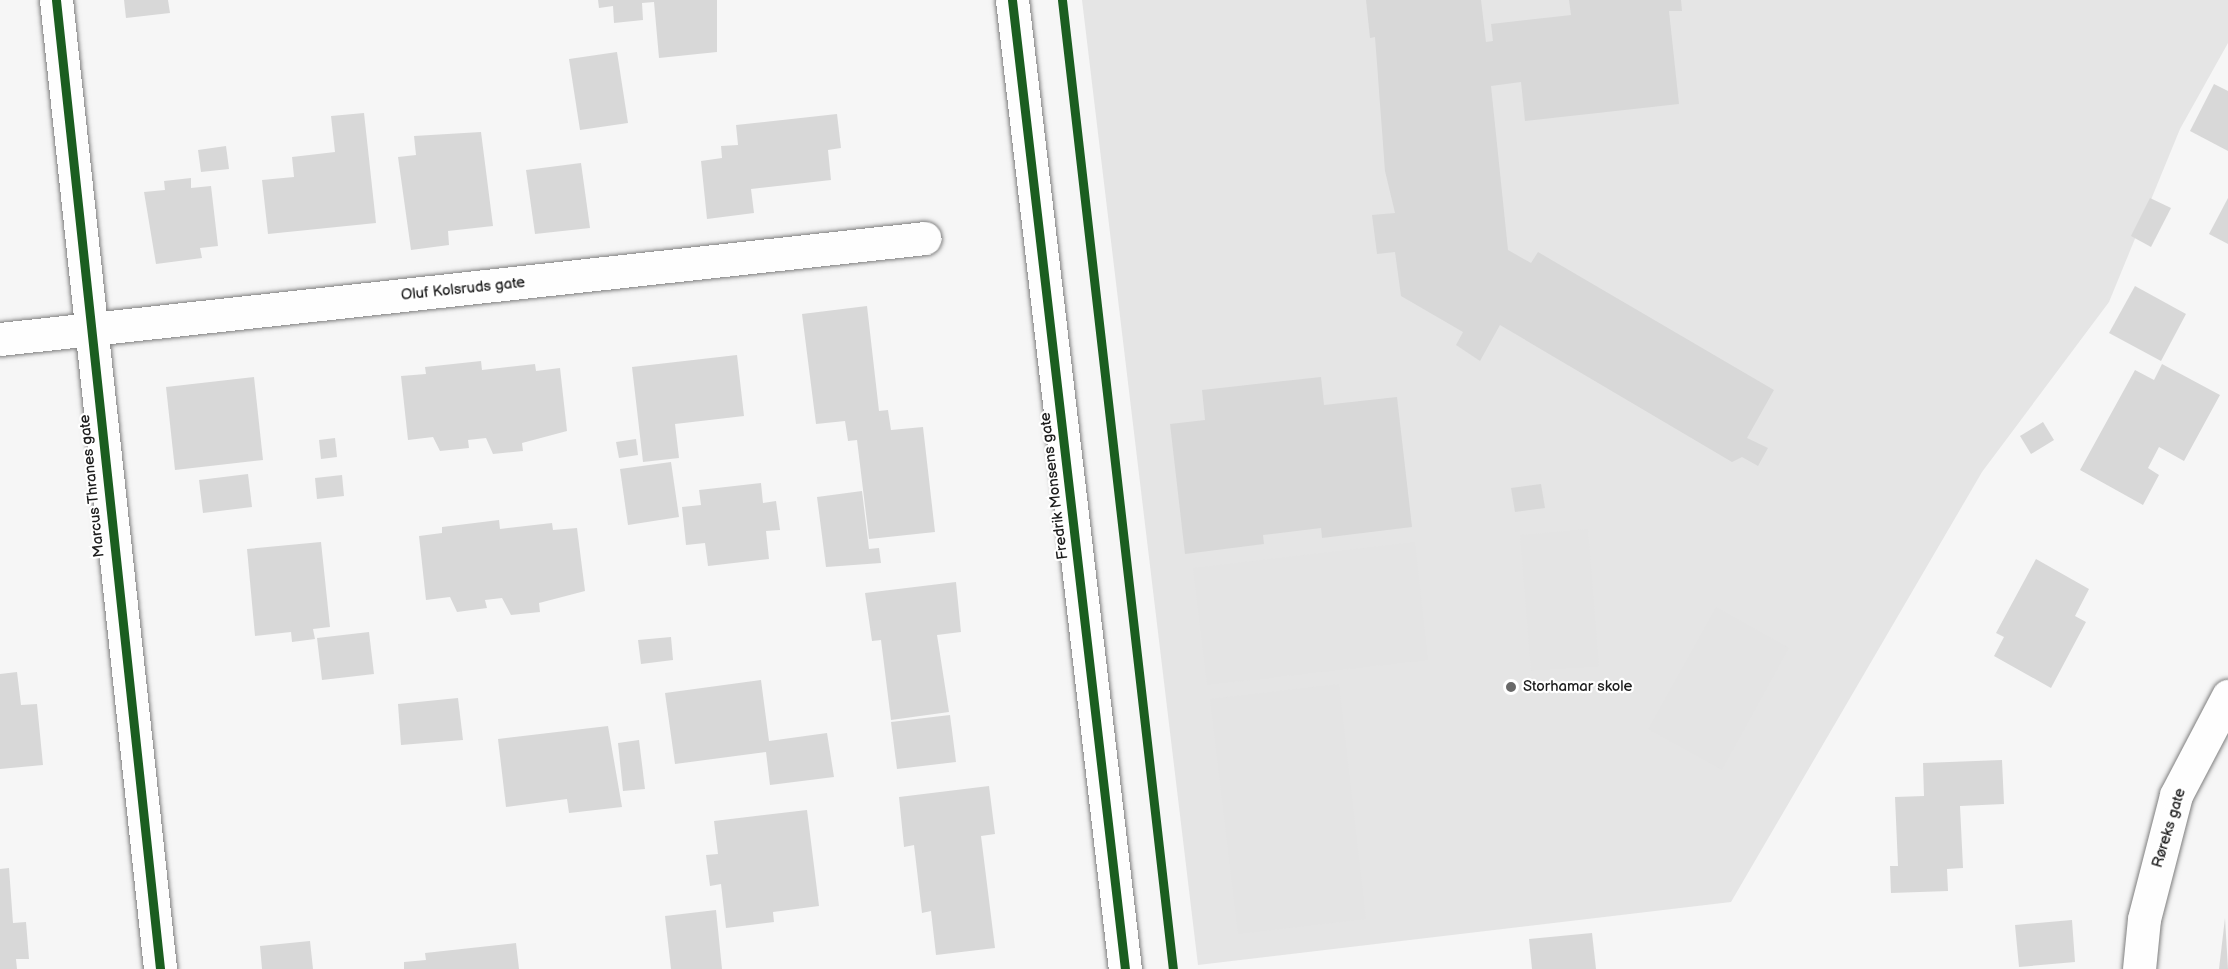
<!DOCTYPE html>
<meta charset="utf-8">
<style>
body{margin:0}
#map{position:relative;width:2228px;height:969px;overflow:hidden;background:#f6f6f6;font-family:"Balsamiq Sans",sans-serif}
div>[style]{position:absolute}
.built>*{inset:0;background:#e5e5e5}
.green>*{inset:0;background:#e4e4e4}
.building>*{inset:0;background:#d8d8d8}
.roads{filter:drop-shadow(0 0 2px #7e7e7e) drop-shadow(0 0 2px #7e7e7e)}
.street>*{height:33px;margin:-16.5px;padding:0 16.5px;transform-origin:16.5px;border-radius:16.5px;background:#fefefe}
.cycleway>*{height:9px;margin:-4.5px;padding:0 4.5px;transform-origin:4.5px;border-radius:4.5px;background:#1b5e20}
.dots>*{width:16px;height:16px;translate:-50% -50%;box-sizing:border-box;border:3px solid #fff;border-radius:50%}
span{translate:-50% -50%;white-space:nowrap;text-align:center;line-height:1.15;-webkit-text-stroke:4.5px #fff;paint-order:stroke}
.street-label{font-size:15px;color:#1c1c1c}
.poi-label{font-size:15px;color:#1c1c1c}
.left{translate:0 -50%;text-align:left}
</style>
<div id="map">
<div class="built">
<i style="clip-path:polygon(1082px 0,2228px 0,2228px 43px,2180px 129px,2109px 302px,1982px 472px,1731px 902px,1198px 965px)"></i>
</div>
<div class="green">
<i style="clip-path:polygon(1588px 529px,1599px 666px,1531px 671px,1520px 535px)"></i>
<i style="clip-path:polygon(1415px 542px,1428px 660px,1207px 685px,1193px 568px)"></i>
<i style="clip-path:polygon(1716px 607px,1789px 648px,1722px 770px,1648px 729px)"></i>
<i style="clip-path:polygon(1339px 684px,1366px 919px,1238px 934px,1210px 699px)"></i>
</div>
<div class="building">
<i style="clip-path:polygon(124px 0,168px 0,170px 13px,126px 18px)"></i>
<i style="clip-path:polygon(598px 0,717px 0,717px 52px,659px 58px,654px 2px,642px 3px,643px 20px,614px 23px,613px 6px,599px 8px)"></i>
<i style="clip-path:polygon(1366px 0,1481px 0,1486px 42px,1493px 41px,1491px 24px,1571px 15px,1569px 0,1681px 0,1682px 11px,1669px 11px,1679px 104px,1525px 121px,1521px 82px,1491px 86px,1508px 250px,1531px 263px,1538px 252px,1774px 390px,1747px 438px,1768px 448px,1758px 466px,1742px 457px,1732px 462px,1500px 325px,1480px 361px,1456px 345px,1463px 332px,1401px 296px,1395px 252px,1377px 254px,1372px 215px,1395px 213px,1385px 171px,1375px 37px,1370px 38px)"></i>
<i style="clip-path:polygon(617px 52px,628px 123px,580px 130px,569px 59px)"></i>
<i style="clip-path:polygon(2214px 84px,2228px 91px,2228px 151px,2190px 131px)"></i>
<i style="clip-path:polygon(364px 113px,376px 223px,268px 234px,262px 180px,294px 177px,292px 157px,335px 152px,331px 116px)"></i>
<i style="clip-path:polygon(837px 114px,841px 148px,828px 150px,831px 180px,751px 189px,754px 213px,707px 219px,701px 161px,722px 158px,721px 146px,738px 145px,736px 125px)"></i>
<i style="clip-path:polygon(481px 132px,493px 226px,448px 231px,449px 245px,411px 250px,398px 157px,416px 155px,414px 136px)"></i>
<i style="clip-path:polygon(226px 146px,229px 169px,201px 172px,198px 150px)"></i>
<i style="clip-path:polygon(581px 163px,590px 228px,535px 234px,526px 170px)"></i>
<i style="clip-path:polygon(191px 178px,191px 188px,211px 186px,218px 246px,200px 248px,202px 258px,156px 264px,144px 192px,165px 190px,164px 181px)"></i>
<i style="clip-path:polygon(2150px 198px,2171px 208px,2151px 247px,2131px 236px)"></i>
<i style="clip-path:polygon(2228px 198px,2228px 244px,2209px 234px)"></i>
<i style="clip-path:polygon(2135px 286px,2186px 314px,2161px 361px,2109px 333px)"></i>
<i style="clip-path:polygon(867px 306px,879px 411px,888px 410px,891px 430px,923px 427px,935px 532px,869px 539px,857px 440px,848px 441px,845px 421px,816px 424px,802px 314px)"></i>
<i style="clip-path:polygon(737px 355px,744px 416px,675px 424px,679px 458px,643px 462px,632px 367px)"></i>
<i style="clip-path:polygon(481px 361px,482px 370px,535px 364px,536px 371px,560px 368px,567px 431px,522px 443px,523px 451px,493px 454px,486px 438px,468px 440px,469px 448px,440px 451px,433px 437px,408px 440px,401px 376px,426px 374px,425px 367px)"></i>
<i style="clip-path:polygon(2162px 364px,2220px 395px,2184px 461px,2159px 447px,2148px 468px,2159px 475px,2143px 505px,2080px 470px,2135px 370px,2154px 380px)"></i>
<i style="clip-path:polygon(254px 377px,263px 460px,175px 470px,166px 387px)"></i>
<i style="clip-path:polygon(1321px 377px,1324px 405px,1397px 397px,1412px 527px,1322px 538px,1321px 528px,1263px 535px,1264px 544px,1185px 554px,1170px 424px,1205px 420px,1202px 390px)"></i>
<i style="clip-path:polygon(2043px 422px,2054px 440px,2031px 454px,2020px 436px)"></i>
<i style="clip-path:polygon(335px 438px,337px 457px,321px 459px,319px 440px)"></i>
<i style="clip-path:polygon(636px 439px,638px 455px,619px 458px,616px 442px)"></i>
<i style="clip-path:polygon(671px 462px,679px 517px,628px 525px,620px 469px)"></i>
<i style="clip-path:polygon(248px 474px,252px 507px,203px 513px,199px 480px)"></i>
<i style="clip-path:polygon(342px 475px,344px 496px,317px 499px,315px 478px)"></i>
<i style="clip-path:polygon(761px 483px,763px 503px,776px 501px,780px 530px,766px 531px,769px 559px,708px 566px,705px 543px,686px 545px,682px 507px,701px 505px,699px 490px)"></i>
<i style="clip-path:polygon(1541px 484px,1545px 508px,1515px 512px,1511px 488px)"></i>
<i style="clip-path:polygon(862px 491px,869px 549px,879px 548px,881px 563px,826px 567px,817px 497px)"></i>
<i style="clip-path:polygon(499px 520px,500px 529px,552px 523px,553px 530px,577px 528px,585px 591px,539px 603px,540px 612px,511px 615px,502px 598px,485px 600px,487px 608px,457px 612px,450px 597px,426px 600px,419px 536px,442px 533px,442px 527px)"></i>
<i style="clip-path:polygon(321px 542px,330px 627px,313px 629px,315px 639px,292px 642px,291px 632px,255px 636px,247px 549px)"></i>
<i style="clip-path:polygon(2036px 559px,2089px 589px,2075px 616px,2086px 622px,2051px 688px,1994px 656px,2004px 637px,1996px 633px)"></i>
<i style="clip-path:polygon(956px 582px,961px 632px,937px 635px,949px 712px,891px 720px,881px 640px,872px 641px,865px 593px)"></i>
<i style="clip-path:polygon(369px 632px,374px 674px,322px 680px,317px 638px)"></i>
<i style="clip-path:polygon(671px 637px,673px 660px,641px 664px,638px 640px)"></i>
<i style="clip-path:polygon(17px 672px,21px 705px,37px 704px,43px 765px,0 769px,0 674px)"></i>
<i style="clip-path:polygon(761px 680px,769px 741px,827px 733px,834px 777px,770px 785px,766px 752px,675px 764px,665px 693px)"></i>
<i style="clip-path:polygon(458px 698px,463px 740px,401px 745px,398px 704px)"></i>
<i style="clip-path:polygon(950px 715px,956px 762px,897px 769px,891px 722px)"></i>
<i style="clip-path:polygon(608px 726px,622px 807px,569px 813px,567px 799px,506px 807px,498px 739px)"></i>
<i style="clip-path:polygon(639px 740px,645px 789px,623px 791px,618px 743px)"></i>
<i style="clip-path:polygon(2002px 760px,2004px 804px,1960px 806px,1963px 868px,1947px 869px,1948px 891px,1891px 893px,1890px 866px,1898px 866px,1895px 797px,1924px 796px,1923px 763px)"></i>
<i style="clip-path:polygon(989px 786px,995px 834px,981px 836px,995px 948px,936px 955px,931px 911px,922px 913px,914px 845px,904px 847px,899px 797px)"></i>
<i style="clip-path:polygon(807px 810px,819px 906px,773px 912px,774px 922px,726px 928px,721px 884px,710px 886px,706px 855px,718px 854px,714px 821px)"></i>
<i style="clip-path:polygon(9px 868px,13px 923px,26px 922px,29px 959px,16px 959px,17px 969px,0 969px,0 869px)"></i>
<i style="clip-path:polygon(716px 910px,722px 969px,671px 969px,665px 916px)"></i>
<i style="clip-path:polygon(2225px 918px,2228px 969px,2219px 969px)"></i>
<i style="clip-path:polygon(2072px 920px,2075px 962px,2019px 967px,2015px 925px)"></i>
<i style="clip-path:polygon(1592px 933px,1596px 969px,1532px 969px,1529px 939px)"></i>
<i style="clip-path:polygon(310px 941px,313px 969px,262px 969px,260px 946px)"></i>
<i style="clip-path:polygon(516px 943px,519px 969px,404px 969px,404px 962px,426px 960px,425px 953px)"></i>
</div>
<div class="roads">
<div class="street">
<i style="left:56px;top:0;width:975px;rotate:83.87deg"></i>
<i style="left:1012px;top:0;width:976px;rotate:83.35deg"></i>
<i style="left:0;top:339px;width:930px;rotate:-6.23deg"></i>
<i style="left:2139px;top:969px;width:50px;rotate:-84.3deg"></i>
<i style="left:2144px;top:919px;width:128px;rotate:-75.5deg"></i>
<i style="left:2176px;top:795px;width:112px;rotate:-62.3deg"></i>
</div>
</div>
<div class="cycleway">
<i style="left:56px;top:0;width:975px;rotate:83.87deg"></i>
<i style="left:1012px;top:0;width:976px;rotate:83.35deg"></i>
<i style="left:1062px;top:0;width:975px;rotate:83.47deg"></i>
</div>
<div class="dots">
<i style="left:1511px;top:687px;background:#686868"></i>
</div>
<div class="street-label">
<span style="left:463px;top:289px;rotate:-6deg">Oluf Kolsruds gate</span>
<span style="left:92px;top:486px;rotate:-96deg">Marcus Thranes gate</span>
<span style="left:1054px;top:486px;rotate:-97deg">Fredrik Monsens gate</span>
<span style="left:2169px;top:828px;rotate:-73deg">Røreks gate</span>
</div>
<div class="poi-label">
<span class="left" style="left:1523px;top:687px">Storhamar skole</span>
</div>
</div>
